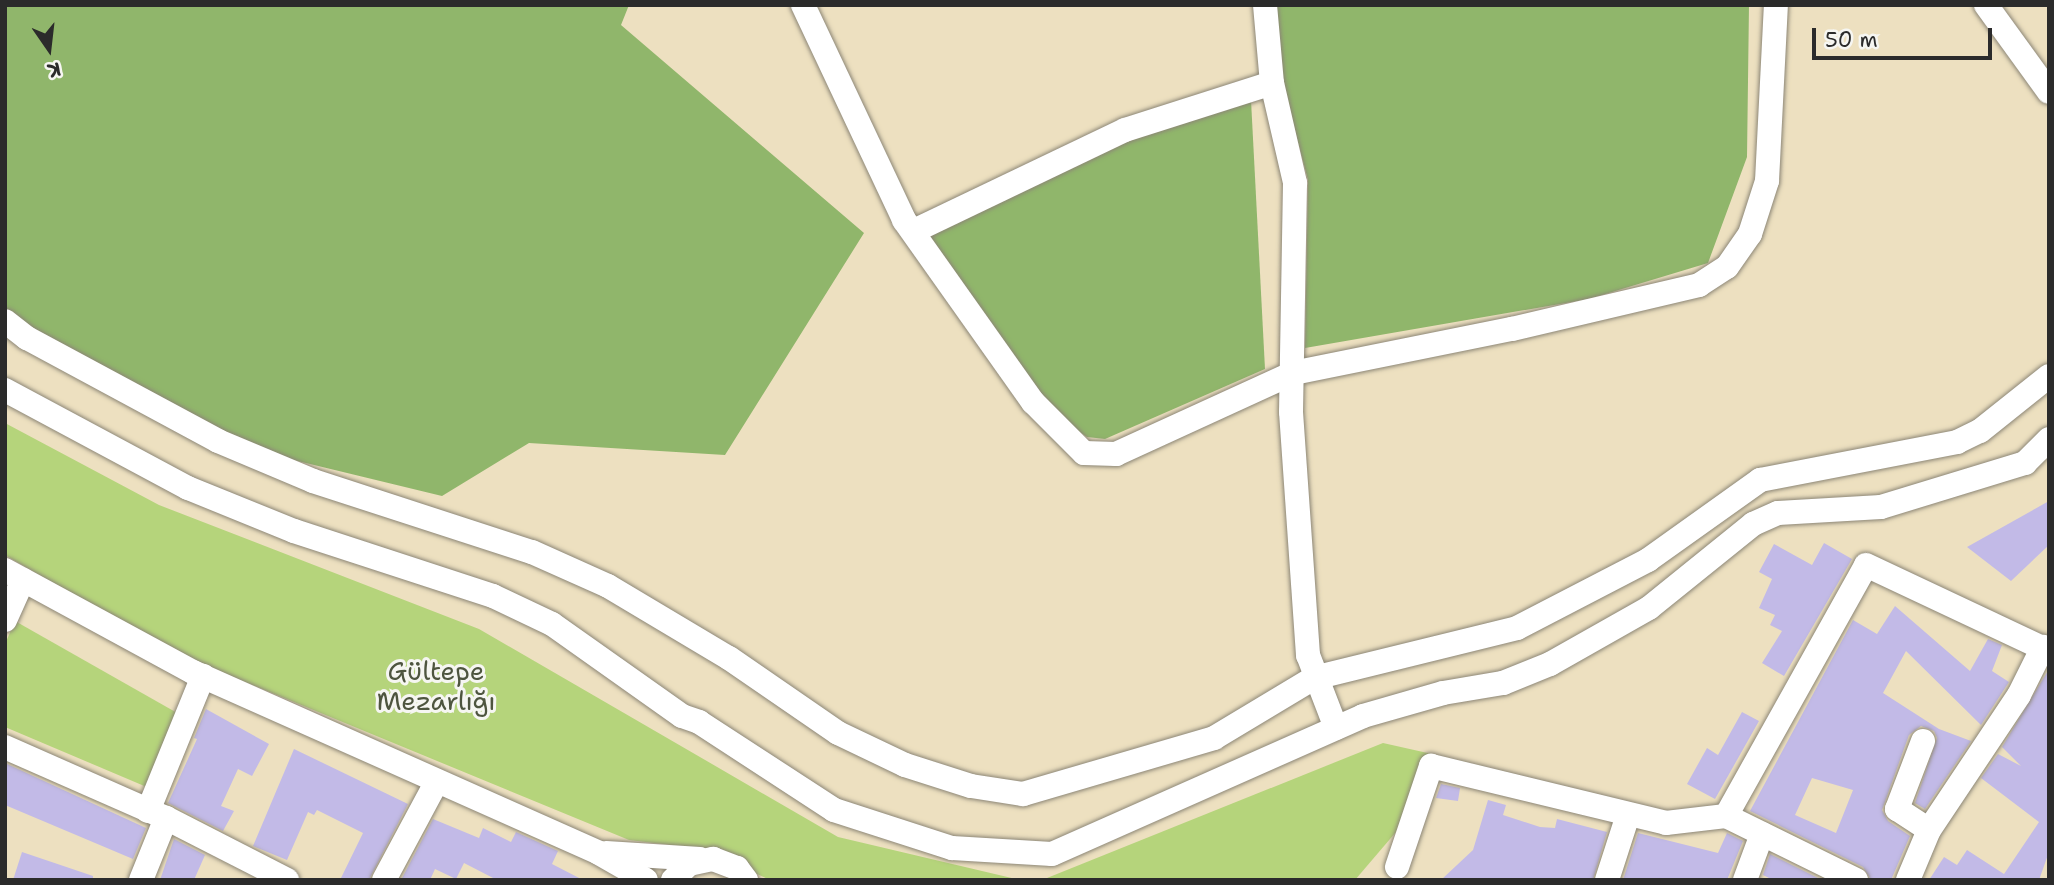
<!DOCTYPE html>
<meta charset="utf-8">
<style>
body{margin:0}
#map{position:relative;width:2054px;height:885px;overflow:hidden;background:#ede0c0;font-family:"Shantell Sans",sans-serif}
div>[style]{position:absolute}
.green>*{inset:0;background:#b5d47b}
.forest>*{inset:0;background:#90b66b}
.building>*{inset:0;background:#c2bae7}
.roads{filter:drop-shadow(0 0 2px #8c8676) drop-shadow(0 0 2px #8c8676)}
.minor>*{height:24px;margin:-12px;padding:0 12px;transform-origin:12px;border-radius:12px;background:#fff}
span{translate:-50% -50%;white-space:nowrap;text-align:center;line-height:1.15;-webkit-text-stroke:6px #f6f6f2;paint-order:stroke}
.park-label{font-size:26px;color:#4e553f}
.frame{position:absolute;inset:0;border:7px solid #2b2b2b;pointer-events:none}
.north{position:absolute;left:14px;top:14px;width:70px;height:70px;-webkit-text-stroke:5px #f6f6f2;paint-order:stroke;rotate:166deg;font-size:19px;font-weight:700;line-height:28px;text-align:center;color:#2b2b2b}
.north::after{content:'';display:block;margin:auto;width:24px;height:32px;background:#2b2b2b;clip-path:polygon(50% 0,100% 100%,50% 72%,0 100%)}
.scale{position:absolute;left:1812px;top:28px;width:180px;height:32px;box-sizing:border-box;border:4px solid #2b2b2b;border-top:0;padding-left:9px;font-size:21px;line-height:24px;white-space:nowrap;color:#2b2b2b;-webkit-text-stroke:5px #f6f6f2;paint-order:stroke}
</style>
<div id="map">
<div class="green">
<i style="clip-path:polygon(5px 423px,159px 505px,479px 629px,838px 837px,1020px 880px,770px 880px,705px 849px,629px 840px,170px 651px,5px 555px)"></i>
<i style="clip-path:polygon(15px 621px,179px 714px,149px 788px,5px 727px,5px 644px)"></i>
<i style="clip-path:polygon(1383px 743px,1432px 754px,1396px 832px,1355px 880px,1042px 880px)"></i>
</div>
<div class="forest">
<i style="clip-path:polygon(5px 5px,629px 5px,621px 25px,864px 233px,725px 455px,529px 443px,442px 496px,277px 456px,5px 337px)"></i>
<i style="clip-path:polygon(1276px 5px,1749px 5px,1747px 157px,1708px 263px,1589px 299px,1305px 348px,1308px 180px,1280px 74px)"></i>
<i style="clip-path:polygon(1251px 100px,1265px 369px,1105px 439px,1087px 437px,1060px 418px,922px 235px,1134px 132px)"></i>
</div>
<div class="building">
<i style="clip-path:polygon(2049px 501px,2049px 545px,2011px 581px,1967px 547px)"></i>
<i style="clip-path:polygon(1824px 543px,1852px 559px,1784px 676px,1762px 663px,1782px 631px,1770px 625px,1775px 615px,1759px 608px,1772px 579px,1759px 572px,1774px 544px,1812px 565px)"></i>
<i style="clip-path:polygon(evenodd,1895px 606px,1970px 671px,1988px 639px,2002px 645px,1992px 671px,2009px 682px,1981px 725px,1906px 651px,1883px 693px,1939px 729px,1971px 741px,1925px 809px,1915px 803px,1937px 738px,1934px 731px,1921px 726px,1909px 735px,1882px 810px,1888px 821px,1910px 836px,1891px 880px,1871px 880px,1863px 867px,1750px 811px,1853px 620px,1877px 634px,1895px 606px,1812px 778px,1853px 790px,1836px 833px,1795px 815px,1812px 778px)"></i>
<i style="clip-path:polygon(2049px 669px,2049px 852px,2039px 880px,1929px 880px,1944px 857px,1957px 865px,1967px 850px,2004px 874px,2039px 822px,1981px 778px,1998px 754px,2021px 766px,2002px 747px)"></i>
<i style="clip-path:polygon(206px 709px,269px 744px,252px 776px,238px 769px,221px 806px,234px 811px,223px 831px,168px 803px,197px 739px,194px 738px)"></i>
<i style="clip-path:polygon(1742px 712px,1759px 721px,1715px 799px,1687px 784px,1707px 748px,1718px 755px)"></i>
<i style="clip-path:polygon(294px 749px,408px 804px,369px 880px,340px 880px,363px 833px,317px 810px,314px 815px,308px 812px,287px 860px,253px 846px)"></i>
<i style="clip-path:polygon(5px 763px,146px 828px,133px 859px,5px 805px)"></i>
<i style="clip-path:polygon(1441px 784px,1460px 788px,1458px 801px,1436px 798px)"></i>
<i style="clip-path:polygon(1488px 800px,1506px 805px,1503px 815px,1540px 827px,1555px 828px,1557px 819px,1607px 832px,1593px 880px,1441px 880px,1473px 850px)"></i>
<i style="clip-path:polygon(433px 819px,479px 838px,483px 828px,511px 842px,516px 832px,558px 851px,552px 864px,583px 880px,497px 880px,464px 863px,456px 879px,435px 869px,430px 880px,401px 880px)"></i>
<i style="clip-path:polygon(1638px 833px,1718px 853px,1727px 833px,1743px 841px,1727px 880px,1623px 880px)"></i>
<i style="clip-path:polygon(174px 839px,205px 855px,194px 880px,160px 880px)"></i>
<i style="clip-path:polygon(22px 852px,93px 876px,93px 880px,13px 880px)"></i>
<i style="clip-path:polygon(1770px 854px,1822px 880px,1773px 880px,1763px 875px)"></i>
</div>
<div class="roads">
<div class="minor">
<i style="left:803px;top:5px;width:238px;rotate:64.8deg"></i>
<i style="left:904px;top:220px;width:223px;rotate:54.7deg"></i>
<i style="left:1033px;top:402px;width:72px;rotate:45deg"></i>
<i style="left:1084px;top:453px;width:32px;rotate:2deg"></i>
<i style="left:1116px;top:454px;width:195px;rotate:-24.6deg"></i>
<i style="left:1293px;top:373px;width:223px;rotate:-11.4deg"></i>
<i style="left:1512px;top:329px;width:192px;rotate:-13.2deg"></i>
<i style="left:1699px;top:285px;width:33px;rotate:-33deg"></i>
<i style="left:1727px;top:267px;width:40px;rotate:-55.1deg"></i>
<i style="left:1750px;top:234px;width:56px;rotate:-72.2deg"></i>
<i style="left:1767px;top:181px;width:176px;rotate:-87.1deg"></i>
<i style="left:1265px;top:5px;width:78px;rotate:84.9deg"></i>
<i style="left:1272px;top:83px;width:103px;rotate:77deg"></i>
<i style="left:1295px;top:183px;width:229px;rotate:91deg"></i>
<i style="left:1291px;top:412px;width:244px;rotate:86deg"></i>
<i style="left:1308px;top:655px;width:78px;rotate:69deg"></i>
<i style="left:1986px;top:5px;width:107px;rotate:54.1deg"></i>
<i style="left:914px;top:231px;width:234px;rotate:-25.6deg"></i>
<i style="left:1125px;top:130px;width:154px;rotate:-17.7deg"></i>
<i style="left:5px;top:321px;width:28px;rotate:38deg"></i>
<i style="left:27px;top:338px;width:217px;rotate:28.3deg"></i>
<i style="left:218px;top:441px;width:103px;rotate:22.8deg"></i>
<i style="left:313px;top:481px;width:230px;rotate:18deg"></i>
<i style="left:532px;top:552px;width:83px;rotate:24.1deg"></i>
<i style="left:608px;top:586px;width:141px;rotate:30.8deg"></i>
<i style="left:729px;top:658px;width:132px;rotate:34.5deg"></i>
<i style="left:838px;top:733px;width:74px;rotate:25.5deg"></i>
<i style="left:905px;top:765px;width:69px;rotate:17.7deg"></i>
<i style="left:971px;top:786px;width:53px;rotate:8.7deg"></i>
<i style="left:1023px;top:794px;width:199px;rotate:-16.3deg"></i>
<i style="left:1214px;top:738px;width:117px;rotate:-31deg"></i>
<i style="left:1314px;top:678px;width:209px;rotate:-13.8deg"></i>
<i style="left:1517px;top:628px;width:148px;rotate:-27.4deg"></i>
<i style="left:1648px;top:560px;width:138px;rotate:-35.5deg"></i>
<i style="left:1760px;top:480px;width:201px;rotate:-10.9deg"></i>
<i style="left:1957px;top:442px;width:25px;rotate:-26deg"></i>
<i style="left:1980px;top:431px;width:88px;rotate:-38.6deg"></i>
<i style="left:5px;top:390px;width:208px;rotate:28.2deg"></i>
<i style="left:188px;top:488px;width:114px;rotate:22.1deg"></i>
<i style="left:294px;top:531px;width:209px;rotate:18.1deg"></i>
<i style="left:493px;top:596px;width:65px;rotate:25.4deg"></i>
<i style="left:552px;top:624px;width:159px;rotate:35.3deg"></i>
<i style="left:682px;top:716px;width:18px;rotate:19deg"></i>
<i style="left:699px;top:722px;width:161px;rotate:33.1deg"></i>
<i style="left:834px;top:810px;width:124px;rotate:17.9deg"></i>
<i style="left:952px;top:848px;width:100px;rotate:3.4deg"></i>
<i style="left:1052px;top:854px;width:340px;rotate:-23.9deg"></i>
<i style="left:1363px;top:716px;width:83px;rotate:-16deg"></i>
<i style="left:1443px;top:693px;width:61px;rotate:-9.5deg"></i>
<i style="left:1503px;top:683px;width:51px;rotate:-22deg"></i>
<i style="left:1550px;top:664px;width:114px;rotate:-29.5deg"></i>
<i style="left:1649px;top:608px;width:134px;rotate:-38.9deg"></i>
<i style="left:1753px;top:524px;width:27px;rotate:-24deg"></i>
<i style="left:1778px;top:513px;width:103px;rotate:-3.3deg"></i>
<i style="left:1881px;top:507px;width:151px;rotate:-17deg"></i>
<i style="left:2025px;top:463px;width:34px;rotate:-45deg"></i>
<i style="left:5px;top:570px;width:214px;rotate:28.5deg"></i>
<i style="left:193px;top:672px;width:445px;rotate:24deg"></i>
<i style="left:599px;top:853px;width:54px;rotate:29.9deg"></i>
<i style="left:5px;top:620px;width:44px;rotate:-65.8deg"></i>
<i style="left:1923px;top:741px;width:73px;rotate:110.9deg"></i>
<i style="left:1897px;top:809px;width:38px;rotate:33deg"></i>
<i style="left:5px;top:747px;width:176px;rotate:23.8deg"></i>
<i style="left:166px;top:818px;width:136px;rotate:27.1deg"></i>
<i style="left:148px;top:811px;width:146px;rotate:-67.8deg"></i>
<i style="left:1726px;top:816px;width:145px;rotate:26.2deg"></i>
<i style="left:606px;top:853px;width:94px;rotate:3.7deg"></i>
<i style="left:1397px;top:867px;width:107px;rotate:-71.4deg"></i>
<i style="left:1431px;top:766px;width:242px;rotate:13.6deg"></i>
<i style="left:1666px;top:823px;width:60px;rotate:-6.7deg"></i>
<i style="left:1726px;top:816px;width:287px;rotate:-60.8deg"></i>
<i style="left:1866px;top:565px;width:202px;rotate:25.2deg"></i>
<i style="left:141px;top:880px;width:67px;rotate:-68deg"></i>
<i style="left:384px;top:880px;width:112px;rotate:-61.8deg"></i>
<i style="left:673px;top:880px;width:23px;rotate:-45deg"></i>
<i style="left:689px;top:864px;width:25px;rotate:-12deg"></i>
<i style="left:713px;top:859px;width:26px;rotate:21deg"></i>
<i style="left:737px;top:868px;width:15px;rotate:53deg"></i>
<i style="left:1607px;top:880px;width:68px;rotate:-72.1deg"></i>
<i style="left:1745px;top:880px;width:49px;rotate:-69.7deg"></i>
<i style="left:1908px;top:880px;width:54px;rotate:-67.2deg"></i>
<i style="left:1929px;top:830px;width:162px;rotate:-56.3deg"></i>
<i style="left:2019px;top:695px;width:54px;rotate:-63.4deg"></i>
</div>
</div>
<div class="park-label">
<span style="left:436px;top:686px">Gültepe<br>Mezarlığı</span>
</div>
<div class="frame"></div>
<div class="north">K</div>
<div class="scale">50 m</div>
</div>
